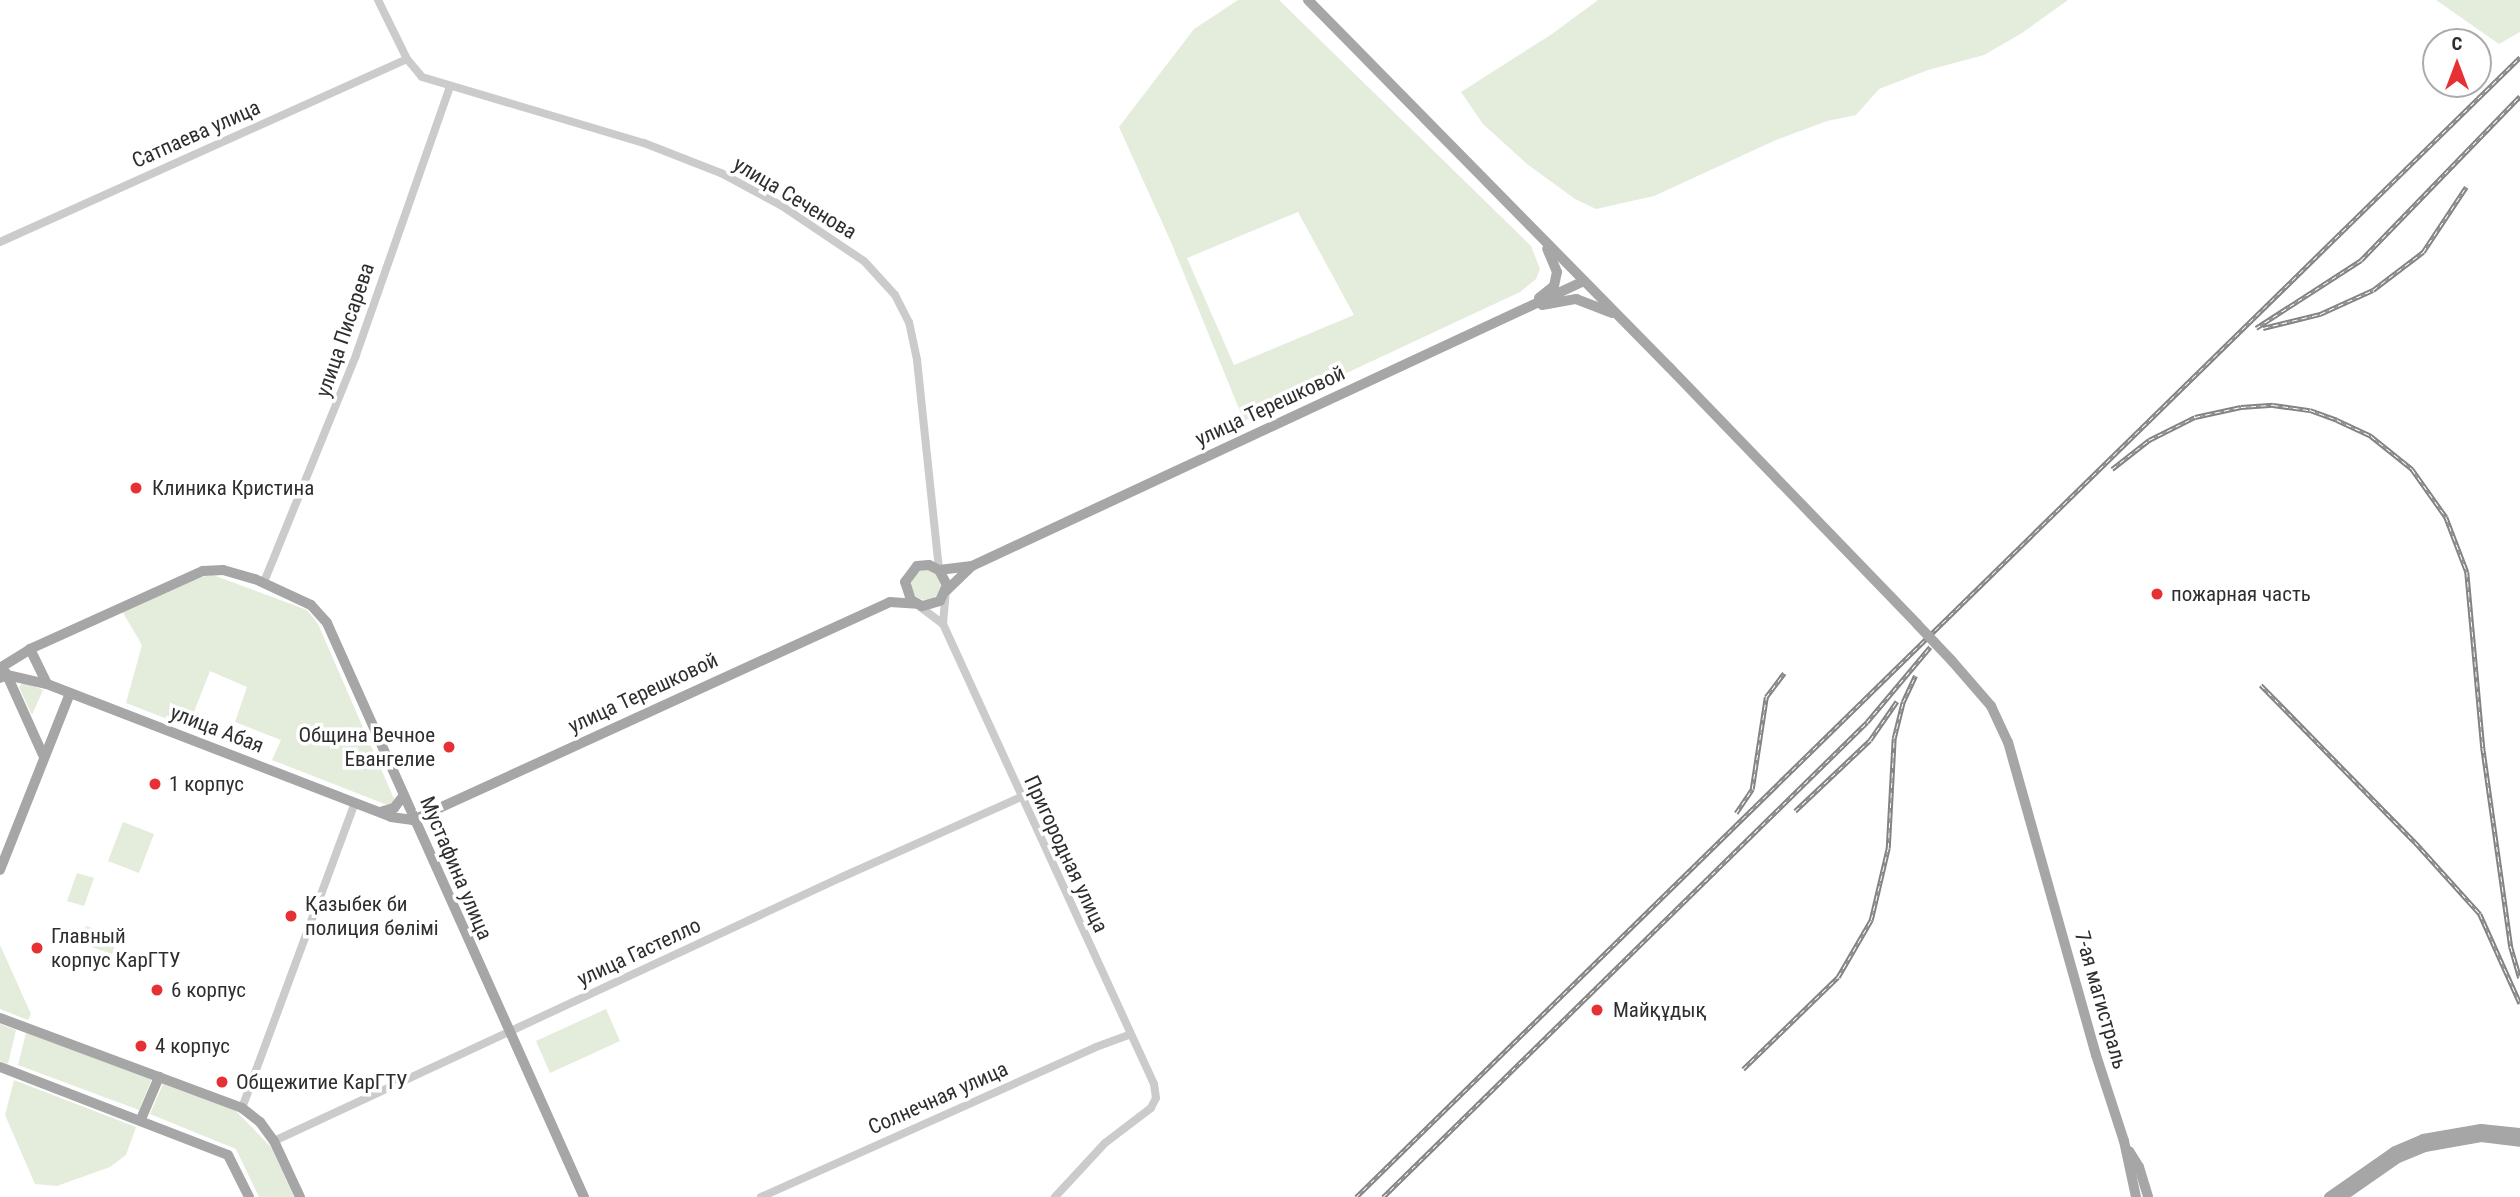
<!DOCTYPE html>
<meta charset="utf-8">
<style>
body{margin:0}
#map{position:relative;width:2520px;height:1197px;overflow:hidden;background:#fff;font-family:"Roboto Condensed",sans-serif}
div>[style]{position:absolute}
.green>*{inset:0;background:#e4ecdc}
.round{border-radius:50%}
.minor>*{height:8px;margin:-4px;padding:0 4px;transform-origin:4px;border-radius:4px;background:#cbcbcb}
.major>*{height:10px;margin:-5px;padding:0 5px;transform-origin:5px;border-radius:5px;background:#a6a6a6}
.rail>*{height:4.5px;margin-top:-2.25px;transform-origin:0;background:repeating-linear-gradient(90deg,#fff 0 5px,#838383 0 10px);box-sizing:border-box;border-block:2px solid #838383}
.major-bridge>*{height:10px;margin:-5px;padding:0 5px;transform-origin:5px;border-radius:5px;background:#a6a6a6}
.dots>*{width:19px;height:19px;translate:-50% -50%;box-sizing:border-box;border:4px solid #fff;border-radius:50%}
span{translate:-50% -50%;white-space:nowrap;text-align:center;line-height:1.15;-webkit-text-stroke:7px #fff;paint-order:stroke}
.street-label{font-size:21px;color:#2e2e2e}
.poi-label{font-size:21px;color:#2e2e2e}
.left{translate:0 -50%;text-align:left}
.right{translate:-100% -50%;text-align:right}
.north{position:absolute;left:2422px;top:28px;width:70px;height:70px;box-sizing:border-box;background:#fff;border:2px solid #ababab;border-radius:50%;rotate:0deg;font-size:19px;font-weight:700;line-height:28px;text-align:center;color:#2e2e2e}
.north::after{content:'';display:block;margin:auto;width:24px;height:32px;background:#e63033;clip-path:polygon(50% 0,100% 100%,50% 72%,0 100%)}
</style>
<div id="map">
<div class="green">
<i style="clip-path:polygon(evenodd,1238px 0,1279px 0,1531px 246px,1540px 269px,1536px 279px,1520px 292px,1244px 421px,1171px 242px,1119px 127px,1194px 29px,1238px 0,1298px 212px,1354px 315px,1234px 365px,1187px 258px,1298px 212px)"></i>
<i style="clip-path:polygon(1598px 0,2068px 0,2022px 33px,1984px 55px,1928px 70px,1879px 89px,1856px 115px,1827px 121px,1776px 140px,1654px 196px,1596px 209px,1575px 199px,1527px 164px,1483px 124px,1461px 92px,1552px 34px)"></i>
<i style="clip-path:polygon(2436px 0,2520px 0,2520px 32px,2499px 44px)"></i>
<i class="round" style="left:911px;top:570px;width:30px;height:30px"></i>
<i style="clip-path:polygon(213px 575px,307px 610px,318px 624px,395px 801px,390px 806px,272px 760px,281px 740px,235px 722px,247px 687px,210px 671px,188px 727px,126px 703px,142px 645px,122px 611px,194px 578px)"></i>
<i style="clip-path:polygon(24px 682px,43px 690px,32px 715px,19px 687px)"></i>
<i style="clip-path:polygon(123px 822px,154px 834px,139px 873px,108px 861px)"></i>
<i style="clip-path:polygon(77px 873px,94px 878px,84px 906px,67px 901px)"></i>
<i style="clip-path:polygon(86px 926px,118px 937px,112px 954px,80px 943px)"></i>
<i style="clip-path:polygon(0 945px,31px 1014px,28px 1020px,0 1009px)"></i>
<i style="clip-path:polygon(606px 1009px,620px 1041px,550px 1073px,536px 1041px)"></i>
<i style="clip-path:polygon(0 1024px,16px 1030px,8px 1064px,0 1061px)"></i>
<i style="clip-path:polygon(26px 1033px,152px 1078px,139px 1110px,18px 1065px)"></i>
<i style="clip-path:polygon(14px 1080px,136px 1127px,126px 1155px,110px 1167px,57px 1186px,35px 1184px,5px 1115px)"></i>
<i style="clip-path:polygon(163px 1084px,236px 1111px,271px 1147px,294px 1197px,259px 1197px,236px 1149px,150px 1114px)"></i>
</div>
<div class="minor">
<i style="left:378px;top:0;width:66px;rotate:63.8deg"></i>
<i style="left:407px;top:59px;width:23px;rotate:50deg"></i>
<i style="left:422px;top:77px;width:232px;rotate:16.6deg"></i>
<i style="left:644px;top:143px;width:83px;rotate:21.3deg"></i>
<i style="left:721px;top:173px;width:69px;rotate:28.4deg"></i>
<i style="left:782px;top:206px;width:99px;rotate:33.9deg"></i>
<i style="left:864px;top:261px;width:46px;rotate:47.6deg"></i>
<i style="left:895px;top:295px;width:30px;rotate:63deg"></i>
<i style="left:909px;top:322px;width:39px;rotate:78deg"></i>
<i style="left:917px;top:360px;width:211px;rotate:84deg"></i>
<i style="left:0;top:242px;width:446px;rotate:-24.2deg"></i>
<i style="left:264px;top:582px;width:245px;rotate:-67.9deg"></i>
<i style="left:356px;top:355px;width:285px;rotate:-70.7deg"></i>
<i style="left:919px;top:606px;width:30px;rotate:37deg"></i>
<i style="left:943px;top:624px;width:506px;rotate:65.36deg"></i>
<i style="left:1154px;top:1084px;width:14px;rotate:82deg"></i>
<i style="left:1156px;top:1098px;width:11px;rotate:117deg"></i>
<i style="left:1151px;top:1108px;width:58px;rotate:142.7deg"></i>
<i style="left:1105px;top:1143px;width:74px;rotate:132.8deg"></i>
<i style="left:943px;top:624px;width:32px;rotate:-85deg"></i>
<i style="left:242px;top:1108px;width:326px;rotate:-69.7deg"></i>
<i style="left:274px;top:1141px;width:626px;rotate:-24.93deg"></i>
<i style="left:842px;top:877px;width:196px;rotate:-24.1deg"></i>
<i style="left:761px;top:1197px;width:367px;rotate:-24.1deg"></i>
<i style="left:1096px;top:1047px;width:37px;rotate:-20deg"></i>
</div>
<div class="major">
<i style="left:1308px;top:0;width:515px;rotate:45.47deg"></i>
<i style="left:1669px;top:367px;width:357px;rotate:46deg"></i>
<i style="left:1539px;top:298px;width:19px;rotate:-39deg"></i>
<i style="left:1554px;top:286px;width:14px;rotate:-78deg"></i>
<i style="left:1557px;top:272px;width:25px;rotate:-113deg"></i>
<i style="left:1542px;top:305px;width:35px;rotate:-10deg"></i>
<i style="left:1576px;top:299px;width:39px;rotate:21deg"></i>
<i style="left:939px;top:570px;width:17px;rotate:62deg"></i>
<i style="left:947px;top:585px;width:17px;rotate:114deg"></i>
<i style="left:940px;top:601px;width:19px;rotate:164deg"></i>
<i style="left:922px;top:606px;width:13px;rotate:-151deg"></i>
<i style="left:911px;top:600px;width:19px;rotate:-108deg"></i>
<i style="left:905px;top:582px;width:20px;rotate:-53deg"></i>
<i style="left:917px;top:566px;width:12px;rotate:-5deg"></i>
<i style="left:929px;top:565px;width:11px;rotate:27deg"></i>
<i style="left:939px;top:570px;width:33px;rotate:-7deg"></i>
<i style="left:972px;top:566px;width:675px;rotate:-24.97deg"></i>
<i style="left:946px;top:591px;width:35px;rotate:-44deg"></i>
<i style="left:30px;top:649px;width:39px;rotate:64deg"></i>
<i style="left:1952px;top:661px;width:60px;rotate:49.1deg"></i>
<i style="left:1991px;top:706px;width:40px;rotate:65deg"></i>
<i style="left:2008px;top:742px;width:325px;rotate:74.3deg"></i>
<i style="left:2096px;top:1055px;width:90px;rotate:72deg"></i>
<i style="left:2124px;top:1141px;width:57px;rotate:77.9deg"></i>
<i style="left:0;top:668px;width:36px;rotate:-32deg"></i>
<i style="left:30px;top:649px;width:190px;rotate:-24.3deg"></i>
<i style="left:203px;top:571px;width:20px;rotate:-3deg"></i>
<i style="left:223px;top:570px;width:33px;rotate:16deg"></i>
<i style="left:255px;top:579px;width:62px;rotate:24.9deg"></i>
<i style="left:311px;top:605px;width:24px;rotate:48deg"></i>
<i style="left:327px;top:623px;width:629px;rotate:65.88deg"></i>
<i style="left:6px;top:673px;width:90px;rotate:65.7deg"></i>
<i style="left:0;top:678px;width:8px;rotate:-23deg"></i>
<i style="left:7px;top:675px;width:41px;rotate:12.7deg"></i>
<i style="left:47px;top:684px;width:369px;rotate:21.1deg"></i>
<i style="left:391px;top:817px;width:22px;rotate:8deg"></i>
<i style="left:413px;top:820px;width:524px;rotate:-24.56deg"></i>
<i style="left:890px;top:602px;width:27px;rotate:4deg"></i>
<i style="left:380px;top:812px;width:15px;rotate:-16deg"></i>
<i style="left:394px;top:808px;width:16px;rotate:-52deg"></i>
<i style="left:0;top:870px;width:190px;rotate:-68.4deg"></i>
<i style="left:0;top:1018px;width:258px;rotate:20.4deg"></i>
<i style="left:242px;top:1108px;width:23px;rotate:38deg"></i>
<i style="left:260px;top:1122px;width:24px;rotate:54deg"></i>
<i style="left:274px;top:1141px;width:62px;rotate:65.1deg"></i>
<i style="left:0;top:1067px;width:244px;rotate:21.1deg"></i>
<i style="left:228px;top:1155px;width:47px;rotate:63.4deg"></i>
<i style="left:141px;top:1119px;width:46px;rotate:-66.8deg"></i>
<i style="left:2129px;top:1151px;width:19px;rotate:58deg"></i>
<i style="left:2139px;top:1167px;width:31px;rotate:73deg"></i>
<i style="left:2329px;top:1197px;width:80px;rotate:-34.9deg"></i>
<i style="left:2395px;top:1151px;width:30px;rotate:-23deg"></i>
<i style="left:2423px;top:1139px;width:59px;rotate:-9.8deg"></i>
<i style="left:2481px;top:1129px;width:39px;rotate:6deg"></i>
<i style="left:2342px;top:1197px;width:68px;rotate:-34.9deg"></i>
<i style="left:2398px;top:1158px;width:29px;rotate:-22deg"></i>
<i style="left:2425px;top:1147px;width:57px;rotate:-10.1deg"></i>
<i style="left:2481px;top:1137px;width:39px;rotate:7deg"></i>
</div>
<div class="rail">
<i style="left:2256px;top:328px;width:125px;rotate:-32.9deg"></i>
<i style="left:2361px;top:260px;width:228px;rotate:-45.9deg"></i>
<i style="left:2263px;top:328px;width:59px;rotate:-13.8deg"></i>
<i style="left:2320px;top:314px;width:58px;rotate:-24.4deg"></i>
<i style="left:2373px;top:290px;width:63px;rotate:-37.2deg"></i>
<i style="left:2423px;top:252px;width:78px;rotate:-56.5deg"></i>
<i style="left:2112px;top:469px;width:47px;rotate:-38.1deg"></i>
<i style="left:2149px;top:440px;width:51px;rotate:-26.6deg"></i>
<i style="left:2195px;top:417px;width:47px;rotate:-12.3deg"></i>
<i style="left:2241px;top:407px;width:32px;rotate:-4deg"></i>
<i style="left:2273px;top:405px;width:37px;rotate:8deg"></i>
<i style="left:2310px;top:410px;width:29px;rotate:20deg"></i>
<i style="left:2337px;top:420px;width:38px;rotate:25deg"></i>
<i style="left:2371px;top:436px;width:53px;rotate:38.8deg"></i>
<i style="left:2412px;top:469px;width:59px;rotate:54.7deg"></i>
<i style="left:2446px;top:517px;width:59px;rotate:69.1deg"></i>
<i style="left:2467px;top:572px;width:177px;rotate:84.8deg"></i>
<i style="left:2483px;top:748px;width:201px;rotate:82deg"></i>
<i style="left:2511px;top:947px;width:32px;rotate:74deg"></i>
<i style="left:2261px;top:685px;width:220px;rotate:45.6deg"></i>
<i style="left:2415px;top:842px;width:97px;rotate:47.9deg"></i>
<i style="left:2480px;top:914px;width:98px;rotate:65.8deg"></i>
<i style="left:1795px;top:811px;width:103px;rotate:-43.4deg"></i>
<i style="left:1870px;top:740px;width:47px;rotate:-55.3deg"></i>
<i style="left:1736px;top:813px;width:29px;rotate:-56deg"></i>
<i style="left:1752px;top:789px;width:93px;rotate:-81.3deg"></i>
<i style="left:1766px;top:697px;width:30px;rotate:-53deg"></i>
<i style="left:1743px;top:1069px;width:132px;rotate:-44.1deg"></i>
<i style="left:1838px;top:977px;width:66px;rotate:-59.9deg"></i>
<i style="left:1871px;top:920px;width:74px;rotate:-76.7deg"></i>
<i style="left:1888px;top:848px;width:110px;rotate:-86.9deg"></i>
<i style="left:1894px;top:738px;width:37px;rotate:-76deg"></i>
<i style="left:1903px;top:702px;width:29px;rotate:-65deg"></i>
<i style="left:1356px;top:1197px;width:1629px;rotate:-44.4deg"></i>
<i style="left:1383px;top:1197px;width:678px;rotate:-44.46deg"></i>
<i style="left:1867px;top:722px;width:98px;rotate:-50deg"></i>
</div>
<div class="major-bridge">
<i style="left:1917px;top:624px;width:51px;rotate:46.6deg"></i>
</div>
<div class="dots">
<i style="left:136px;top:488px;background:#e63033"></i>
<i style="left:2157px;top:594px;background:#e63033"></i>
<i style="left:449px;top:747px;background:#e63033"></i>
<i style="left:155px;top:784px;background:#e63033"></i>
<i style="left:291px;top:916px;background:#e63033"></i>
<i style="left:37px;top:948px;background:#e63033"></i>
<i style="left:157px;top:990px;background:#e63033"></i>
<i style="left:1597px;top:1010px;background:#e63033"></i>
<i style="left:141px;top:1046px;background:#e63033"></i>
<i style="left:222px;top:1082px;background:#e63033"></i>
</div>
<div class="street-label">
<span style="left:196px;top:134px;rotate:-24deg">Сатпаева улица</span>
<span style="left:795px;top:198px;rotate:31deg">улица Сеченова</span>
<span style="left:345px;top:330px;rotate:-71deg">улица Писарева</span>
<span style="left:1270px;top:406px;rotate:-25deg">улица Терешковой</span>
<span style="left:643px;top:693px;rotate:-25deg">улица Терешковой</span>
<span style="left:217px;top:729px;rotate:21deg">улица Абая</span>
<span style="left:1066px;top:854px;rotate:65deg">Пригородная улица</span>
<span style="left:456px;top:868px;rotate:67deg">Мустафина улица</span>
<span style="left:639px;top:952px;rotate:-25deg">улица Гастелло</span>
<span style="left:2101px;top:1000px;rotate:74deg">7-ая магистраль</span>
<span style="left:938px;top:1098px;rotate:-24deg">Солнечная улица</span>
</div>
<div class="poi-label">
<span class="left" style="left:152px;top:488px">Клиника Кристина</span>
<span class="left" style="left:2171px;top:594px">пожарная часть</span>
<span class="right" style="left:435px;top:747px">Община Вечное<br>Евангелие</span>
<span class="left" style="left:169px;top:784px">1 корпус</span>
<span class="left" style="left:305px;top:916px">Қазыбек би<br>полиция бөлімі</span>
<span class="left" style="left:51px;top:948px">Главный<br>корпус КарГТУ</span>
<span class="left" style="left:171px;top:990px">6 корпус</span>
<span class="left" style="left:1613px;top:1010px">Майқұдық</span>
<span class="left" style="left:155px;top:1046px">4 корпус</span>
<span class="left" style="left:236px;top:1082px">Общежитие КарГТУ</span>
</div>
<div class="north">С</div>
</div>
